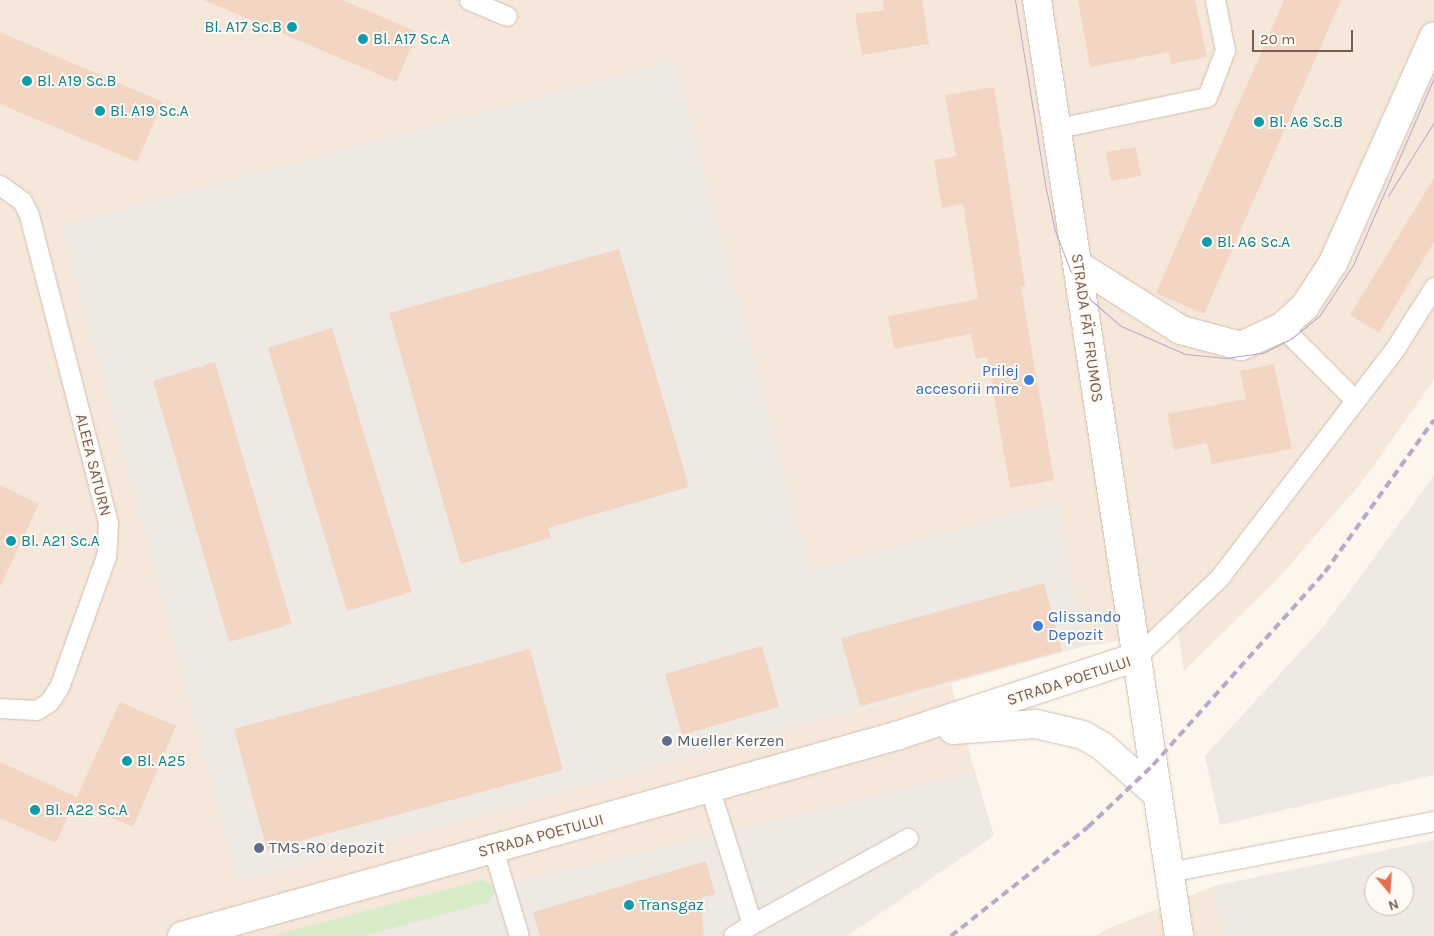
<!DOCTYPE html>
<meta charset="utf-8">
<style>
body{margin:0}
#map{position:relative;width:1434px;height:936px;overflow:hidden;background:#fdf6ec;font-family:Karla,sans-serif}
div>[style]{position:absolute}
.residential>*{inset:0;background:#f5e8da}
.industrial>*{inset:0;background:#efe9e4}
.green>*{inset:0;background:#d8ecc9}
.building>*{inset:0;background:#f3d5c3}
.roads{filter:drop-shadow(0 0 1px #d1beb0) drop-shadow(0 0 1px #d1beb0)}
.service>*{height:19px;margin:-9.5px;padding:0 9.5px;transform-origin:9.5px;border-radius:9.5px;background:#fff}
.minor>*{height:28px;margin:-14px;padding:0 14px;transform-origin:14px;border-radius:14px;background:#fff}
.tertiary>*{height:28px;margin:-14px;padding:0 14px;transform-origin:14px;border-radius:14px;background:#fff}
.secondary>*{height:28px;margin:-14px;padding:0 14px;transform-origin:14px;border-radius:14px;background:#fff}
.tram>*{height:1px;margin:-0.5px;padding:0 0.5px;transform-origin:0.5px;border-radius:0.5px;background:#b9a8c9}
.rail>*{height:4px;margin-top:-2px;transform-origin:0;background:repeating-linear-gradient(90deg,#b9a8c9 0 8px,transparent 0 13px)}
.dots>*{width:14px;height:14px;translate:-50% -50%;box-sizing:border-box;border:2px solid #fffaf3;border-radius:50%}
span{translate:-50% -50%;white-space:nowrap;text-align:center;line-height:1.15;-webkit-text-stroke:4px #fffaf3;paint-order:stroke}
.culture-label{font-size:16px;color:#0d838f}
.right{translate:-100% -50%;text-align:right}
.left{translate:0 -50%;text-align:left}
.street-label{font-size:16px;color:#7a5c4d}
.shop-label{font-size:16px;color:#366cbe}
.service-label{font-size:16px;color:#4e5e75}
.north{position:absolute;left:1364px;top:866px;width:50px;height:50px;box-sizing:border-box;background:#fffaf3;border:1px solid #cabbb1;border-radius:50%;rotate:162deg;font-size:14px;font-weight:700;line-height:20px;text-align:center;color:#7a5c4d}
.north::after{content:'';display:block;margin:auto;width:18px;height:22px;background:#e76f51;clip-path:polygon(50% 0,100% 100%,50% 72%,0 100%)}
.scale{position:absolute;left:1252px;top:30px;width:101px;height:22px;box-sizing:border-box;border:2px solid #7a5c4d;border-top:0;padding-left:6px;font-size:15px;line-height:18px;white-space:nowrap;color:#7a5c4d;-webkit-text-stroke:4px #fffaf3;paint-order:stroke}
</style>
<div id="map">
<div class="residential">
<i style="clip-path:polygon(0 0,1434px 0,1434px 380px,1362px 482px,1281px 575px,1184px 671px,1178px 632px,1085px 646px,1057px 501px,811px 570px,675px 60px,238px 883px,951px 684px,975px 772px,289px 936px,0 936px)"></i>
<i style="clip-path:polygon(1214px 886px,1222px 936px,1096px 936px,1107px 929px)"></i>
</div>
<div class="industrial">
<i style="clip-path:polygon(675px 60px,811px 570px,1057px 501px,1085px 646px,238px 883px,62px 225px)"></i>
<i style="clip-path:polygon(1434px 476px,1434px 775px,1220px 825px,1205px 756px,1324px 626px)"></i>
<i style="clip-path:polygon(975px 772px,994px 836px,847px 936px,289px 936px)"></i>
<i style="clip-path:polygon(evenodd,1434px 840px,1434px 936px,1222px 936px,1214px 886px,1434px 840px,1374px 876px,1404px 876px,1404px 906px,1374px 906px,1374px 876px)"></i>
</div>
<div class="green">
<i style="clip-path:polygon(482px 880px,492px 884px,495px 892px,490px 902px,363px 936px,271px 936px)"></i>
</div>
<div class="building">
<i style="clip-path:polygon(204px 0,342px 0,418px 32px,396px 82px)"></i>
<i style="clip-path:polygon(883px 0,922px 0,929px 44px,862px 55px,855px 14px,884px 10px)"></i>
<i style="clip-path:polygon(1078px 0,1195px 0,1207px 57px,1171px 64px,1169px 52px,1090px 67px)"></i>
<i style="clip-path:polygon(1284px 0,1341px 0,1204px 314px,1156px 293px)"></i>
<i style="clip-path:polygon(0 32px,163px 102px,137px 162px,0 104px)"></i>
<i style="clip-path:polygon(994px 87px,1025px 286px,1021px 287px,1054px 480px,1010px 488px,987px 357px,976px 359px,971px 334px,894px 349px,888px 316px,978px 299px,963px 204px,942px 208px,934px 160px,956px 156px,945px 95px)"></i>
<i style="clip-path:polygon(1136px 147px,1141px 176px,1111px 181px,1106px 152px)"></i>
<i style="clip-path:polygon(1434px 178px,1434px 242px,1379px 333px,1350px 315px)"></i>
<i style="clip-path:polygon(619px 249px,689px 487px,548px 528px,551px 538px,461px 564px,389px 313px)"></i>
<i style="clip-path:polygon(332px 328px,412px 592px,347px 611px,268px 348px)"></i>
<i style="clip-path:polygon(215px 362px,292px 624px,229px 642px,153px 381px)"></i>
<i style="clip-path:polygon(1274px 364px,1292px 449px,1212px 464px,1207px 443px,1174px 450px,1167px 414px,1246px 399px,1240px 371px)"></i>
<i style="clip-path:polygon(0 485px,39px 504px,0 587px)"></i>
<i style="clip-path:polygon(1044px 583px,1062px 651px,860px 706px,841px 638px)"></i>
<i style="clip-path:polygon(762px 646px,779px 707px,682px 735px,665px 674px)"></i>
<i style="clip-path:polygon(530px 649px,563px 770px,267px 850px,234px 729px)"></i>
<i style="clip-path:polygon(120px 702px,176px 726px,133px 827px,74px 802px,56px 843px,0 818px,0 762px,77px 797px)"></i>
<i style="clip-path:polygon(706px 861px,715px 894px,701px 898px,704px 936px,540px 936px,533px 912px)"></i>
</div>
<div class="roads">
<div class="service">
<i style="left:469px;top:0;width:41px;rotate:22.8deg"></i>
<i style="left:1058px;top:128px;width:152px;rotate:-11.8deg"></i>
<i style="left:1207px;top:97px;width:50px;rotate:-69deg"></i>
<i style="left:1225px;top:50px;width:51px;rotate:-101.3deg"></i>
<i style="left:0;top:185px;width:27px;rotate:36deg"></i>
<i style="left:22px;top:201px;width:16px;rotate:63deg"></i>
<i style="left:29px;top:215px;width:318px;rotate:75.6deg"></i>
<i style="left:108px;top:523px;width:33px;rotate:93deg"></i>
<i style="left:106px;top:556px;width:139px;rotate:109.7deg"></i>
<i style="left:59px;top:687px;width:18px;rotate:124deg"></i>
<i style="left:49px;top:702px;width:15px;rotate:148deg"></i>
<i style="left:36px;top:710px;width:36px;rotate:-177deg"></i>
<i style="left:1282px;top:327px;width:103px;rotate:45deg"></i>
<i style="left:1136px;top:657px;width:115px;rotate:-43.6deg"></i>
<i style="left:1219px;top:578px;width:291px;rotate:-52.5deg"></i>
<i style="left:1396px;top:347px;width:71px;rotate:-57.7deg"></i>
<i style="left:710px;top:790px;width:140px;rotate:72.6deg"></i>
<i style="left:752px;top:924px;width:22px;rotate:148deg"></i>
<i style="left:493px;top:849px;width:88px;rotate:73.4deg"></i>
<i style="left:1169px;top:872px;width:270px;rotate:-10.9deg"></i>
<i style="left:752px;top:924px;width:178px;rotate:-28.9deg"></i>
</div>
<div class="minor">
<i style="left:1078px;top:265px;width:122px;rotate:32.3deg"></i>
<i style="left:1181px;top:330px;width:62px;rotate:14.9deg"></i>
<i style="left:1241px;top:346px;width:45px;rotate:-24.9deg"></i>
<i style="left:1282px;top:327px;width:31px;rotate:-42deg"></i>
<i style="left:1305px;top:306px;width:51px;rotate:-56.9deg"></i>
<i style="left:1333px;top:263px;width:248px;rotate:-66deg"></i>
</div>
<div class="tertiary">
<i style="left:953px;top:730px;width:83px;rotate:-4.1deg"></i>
<i style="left:1036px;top:724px;width:48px;rotate:13.2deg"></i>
<i style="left:1083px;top:735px;width:22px;rotate:30deg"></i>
<i style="left:1102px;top:746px;width:74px;rotate:41.2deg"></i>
<i style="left:182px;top:936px;width:745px;rotate:-15.66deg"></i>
<i style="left:899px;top:735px;width:250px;rotate:-18.2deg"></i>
</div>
<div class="secondary">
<i style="left:1037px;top:0;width:947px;rotate:81.37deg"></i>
</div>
</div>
<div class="tram">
<i style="left:1015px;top:0;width:192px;rotate:80.7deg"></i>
<i style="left:1046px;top:189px;width:40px;rotate:78deg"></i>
<i style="left:1054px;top:228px;width:45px;rotate:69.1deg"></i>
<i style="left:1070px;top:270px;width:38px;rotate:55deg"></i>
<i style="left:1092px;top:301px;width:38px;rotate:41deg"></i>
<i style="left:1121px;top:326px;width:70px;rotate:23.6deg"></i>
<i style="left:1185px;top:354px;width:41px;rotate:5.6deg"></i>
<i style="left:1226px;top:358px;width:37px;rotate:-8deg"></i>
<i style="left:1263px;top:353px;width:33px;rotate:-27deg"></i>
<i style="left:1292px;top:338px;width:36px;rotate:-39deg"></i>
<i style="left:1320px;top:315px;width:60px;rotate:-56.6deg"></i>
<i style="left:1353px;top:265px;width:204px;rotate:-66.6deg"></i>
<i style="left:1388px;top:196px;width:87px;rotate:-58.1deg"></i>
</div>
<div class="rail">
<i style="left:951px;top:936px;width:175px;rotate:-38.5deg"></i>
<i style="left:1088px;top:827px;width:90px;rotate:-43.6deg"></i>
<i style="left:1153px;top:765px;width:259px;rotate:-48.3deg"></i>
<i style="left:1325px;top:572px;width:187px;rotate:-54.4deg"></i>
</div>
<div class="dots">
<i style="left:292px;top:27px;background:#0f9aa8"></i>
<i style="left:363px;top:39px;background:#0f9aa8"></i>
<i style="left:27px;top:81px;background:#0f9aa8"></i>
<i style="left:100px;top:111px;background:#0f9aa8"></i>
<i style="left:1259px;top:122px;background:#0f9aa8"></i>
<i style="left:1207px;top:242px;background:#0f9aa8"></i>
<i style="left:1029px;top:380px;background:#3f7fe0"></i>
<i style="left:11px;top:541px;background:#0f9aa8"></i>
<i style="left:1038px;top:626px;background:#3f7fe0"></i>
<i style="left:667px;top:741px;background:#5c6f8a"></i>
<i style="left:127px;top:761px;background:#0f9aa8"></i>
<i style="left:35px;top:810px;background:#0f9aa8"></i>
<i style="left:259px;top:848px;background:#5c6f8a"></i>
<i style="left:629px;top:905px;background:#0f9aa8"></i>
</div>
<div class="culture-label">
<span class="right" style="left:282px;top:27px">Bl. A17 Sc.B</span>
<span class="left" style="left:373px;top:39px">Bl. A17 Sc.A</span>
<span class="left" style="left:37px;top:81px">Bl. A19 Sc.B</span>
<span class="left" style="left:110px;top:111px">Bl. A19 Sc.A</span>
<span class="left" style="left:1269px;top:122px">Bl. A6 Sc.B</span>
<span class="left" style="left:1217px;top:242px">Bl. A6 Sc.A</span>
<span class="left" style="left:21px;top:541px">Bl. A21 Sc.A</span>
<span class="left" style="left:137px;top:761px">Bl. A25</span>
<span class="left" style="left:45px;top:810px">Bl. A22 Sc.A</span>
<span class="left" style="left:639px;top:905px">Transgaz</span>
</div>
<div class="street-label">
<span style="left:1087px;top:328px;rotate:82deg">STRADA FĂT FRUMOS</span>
<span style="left:93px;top:465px;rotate:76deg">ALEEA SATURN</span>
<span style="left:1069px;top:681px;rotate:-18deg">STRADA POETULUI</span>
<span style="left:541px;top:836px;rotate:-15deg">STRADA POETULUI</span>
</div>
<div class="shop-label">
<span class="right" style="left:1019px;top:380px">Prilej<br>accesorii mire</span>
<span class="left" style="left:1048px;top:626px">Glissando<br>Depozit</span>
</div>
<div class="service-label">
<span class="left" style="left:677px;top:741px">Mueller Kerzen</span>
<span class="left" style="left:269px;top:848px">TMS-RO depozit</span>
</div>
<div class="north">N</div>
<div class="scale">20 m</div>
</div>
